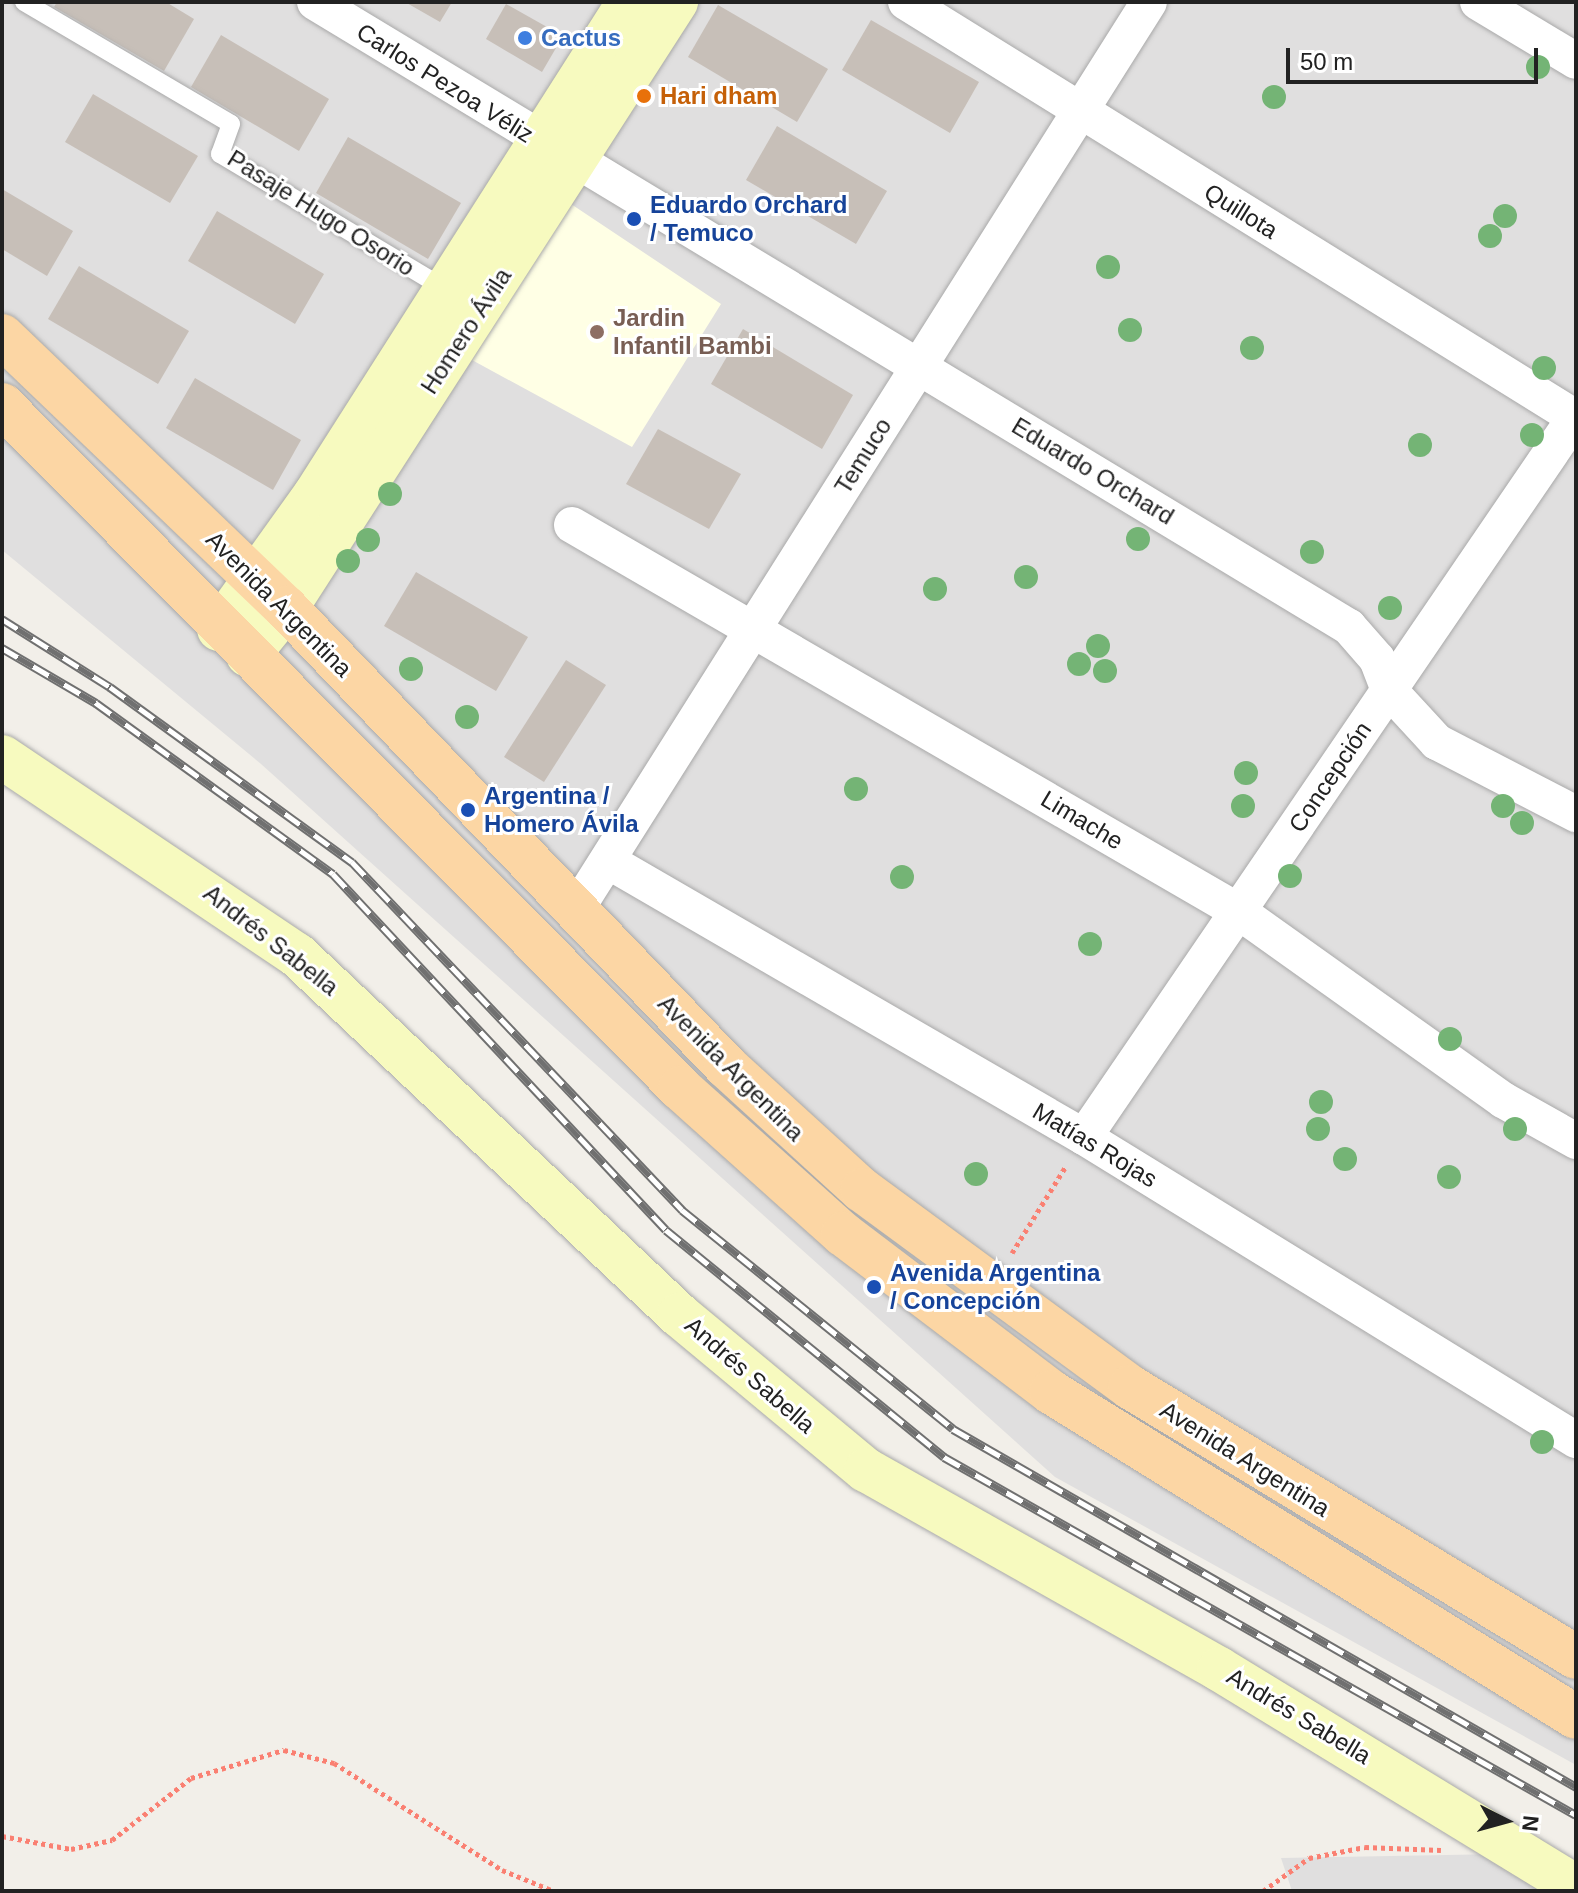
<!DOCTYPE html>
<meta charset="utf-8">
<style>
body{margin:0}
#map{position:relative;width:1578px;height:1893px;overflow:hidden;background:#f2efe9;font-family:Arial,sans-serif}
div>[style]{position:absolute}
.residential>*{inset:0;background:#e0dfdf}
.education>*{inset:0;background:#ffffe5}
.building>*{inset:0;background:#c7bfb8}
.path>*{height:5px;margin-top:-2.5px;transform-origin:0;background:repeating-linear-gradient(90deg,#fa8072 0 4px,transparent 0 8px)}
.roads{filter:drop-shadow(0 0 2px #a9a9a9) drop-shadow(0 0 2px #a9a9a9)}
.service>*{height:18px;margin:-9px;padding:0 9px;transform-origin:9px;border-radius:9px;background:#fff}
.minor>*{height:36px;margin:-18px;padding:0 18px;transform-origin:18px;border-radius:18px;background:#fff}
.secondary>*{height:44px;margin:-22px;padding:0 22px;transform-origin:22px;border-radius:22px;background:#f7fabf}
.primary>*{height:44px;margin:-22px;padding:0 22px;transform-origin:22px;border-radius:22px;background:#fcd6a4}
.rail>*{height:9px;margin-top:-4.5px;transform-origin:0;background:repeating-linear-gradient(90deg,#fff 0 18px,#707070 0 36px);box-sizing:border-box;border-block:2px solid #707070}
.trees>*{width:24px;height:24px;margin:-12px;border-radius:50%;background:#74b475}
.dots>*{width:22px;height:22px;translate:-50% -50%;box-sizing:border-box;border:4px solid #fff;border-radius:50%}
span{translate:-50% -50%;white-space:nowrap;text-align:center;line-height:1.15;-webkit-text-stroke:6px #fff;paint-order:stroke}
.shop-label{font-size:24px;color:#366cbe;font-weight:700}
.left{translate:0 -50%;text-align:left}
.street-label{font-size:24px;color:#222}
.food-label{font-size:24px;color:#c56008;font-weight:700}
.transit-label{font-size:24px;color:#164399;font-weight:700}
.education-label{font-size:24px;color:#785e54;font-weight:700}
.frame{position:absolute;inset:0;border:4px solid #222;pointer-events:none}
.north{position:absolute;left:1466px;top:1781px;width:80px;height:80px;-webkit-text-stroke:6px #fff;paint-order:stroke;rotate:96deg;font-size:22px;font-weight:700;line-height:32px;text-align:center;color:#222}
.north::after{content:'';display:block;margin:auto;width:28px;height:36px;background:#222;clip-path:polygon(50% 0,100% 100%,50% 72%,0 100%)}
.scale{position:absolute;left:1286px;top:48px;width:252px;height:36px;box-sizing:border-box;border:4px solid #222;border-top:0;padding-left:10px;font-size:24px;line-height:28px;white-space:nowrap;color:#222;-webkit-text-stroke:6px #fff;paint-order:stroke}
</style>
<div id="map">
<div class="residential">
<i style="clip-path:polygon(2px 2px,1576px 2px,1576px 1765px,1055px 1477px,261px 764px,2px 550px)"></i>
<i style="clip-path:polygon(1501px 1854px,1557px 1891px,1292px 1891px,1281px 1858px)"></i>
</div>
<div class="education">
<i style="clip-path:polygon(571px 204px,721px 304px,632px 447px,472px 360px)"></i>
</div>
<div class="building">
<i style="clip-path:polygon(57px 2px,166px 2px,194px 19px,164px 71px,54px 7px)"></i>
<i style="clip-path:polygon(405px 2px,452px 2px,440px 22px)"></i>
<i style="clip-path:polygon(506px 4px,563px 36px,542px 72px,486px 39px)"></i>
<i style="clip-path:polygon(718px 5px,828px 69px,797px 122px,688px 57px)"></i>
<i style="clip-path:polygon(871px 20px,979px 82px,950px 133px,842px 70px)"></i>
<i style="clip-path:polygon(221px 35px,329px 99px,299px 151px,191px 87px)"></i>
<i style="clip-path:polygon(93px 94px,198px 156px,170px 203px,65px 142px)"></i>
<i style="clip-path:polygon(777px 126px,887px 191px,856px 244px,746px 180px)"></i>
<i style="clip-path:polygon(348px 137px,461px 203px,428px 259px,316px 193px)"></i>
<i style="clip-path:polygon(2px 189px,73px 231px,47px 276px,2px 249px)"></i>
<i style="clip-path:polygon(217px 211px,324px 274px,295px 324px,188px 261px)"></i>
<i style="clip-path:polygon(79px 266px,189px 331px,158px 384px,48px 319px)"></i>
<i style="clip-path:polygon(743px 329px,853px 395px,822px 449px,711px 384px)"></i>
<i style="clip-path:polygon(195px 378px,301px 440px,273px 490px,166px 428px)"></i>
<i style="clip-path:polygon(658px 429px,741px 474px,709px 529px,626px 484px)"></i>
<i style="clip-path:polygon(416px 572px,528px 637px,496px 691px,384px 626px)"></i>
<i style="clip-path:polygon(566px 660px,606px 685px,544px 782px,504px 757px)"></i>
</div>
<div class="path">
<i style="left:1012px;top:1253px;width:102px;rotate:-58.2deg"></i>
<i style="left:2px;top:1836px;width:70px;rotate:10.7deg"></i>
<i style="left:71px;top:1849px;width:42px;rotate:-12.4deg"></i>
<i style="left:112px;top:1840px;width:100px;rotate:-38.1deg"></i>
<i style="left:191px;top:1778px;width:97px;rotate:-16.8deg"></i>
<i style="left:284px;top:1750px;width:52px;rotate:14.6deg"></i>
<i style="left:334px;top:1763px;width:199px;rotate:32.5deg"></i>
<i style="left:502px;top:1870px;width:56px;rotate:22deg"></i>
<i style="left:1263px;top:1891px;width:57px;rotate:-35.7deg"></i>
<i style="left:1309px;top:1858px;width:57px;rotate:-11.1deg"></i>
<i style="left:1365px;top:1847px;width:76px;rotate:2.3deg"></i>
</div>
<div class="roads">
<div class="service">
<i style="left:24px;top:2px;width:240px;rotate:30.5deg"></i>
<i style="left:231px;top:124px;width:32px;rotate:110deg"></i>
<i style="left:220px;top:154px;width:265px;rotate:30.9deg"></i>
</div>
<div class="minor">
<i style="left:315px;top:2px;width:1208px;rotate:31.15deg"></i>
<i style="left:1349px;top:627px;width:43px;rotate:48.8deg"></i>
<i style="left:1377px;top:659px;width:33px;rotate:69deg"></i>
<i style="left:1389px;top:690px;width:71px;rotate:47.3deg"></i>
<i style="left:1437px;top:742px;width:157px;rotate:27.4deg"></i>
<i style="left:906px;top:2px;width:789px;rotate:31.84deg"></i>
<i style="left:1478px;top:2px;width:114px;rotate:31deg"></i>
<i style="left:572px;top:525px;width:770px;rotate:30.1deg"></i>
<i style="left:1238px;top:911px;width:325px;rotate:35.5deg"></i>
<i style="left:1503px;top:1100px;width:84px;rotate:29.3deg"></i>
<i style="left:608px;top:861px;width:550px;rotate:30.11deg"></i>
<i style="left:1084px;top:1137px;width:578px;rotate:31.63deg"></i>
<i style="left:577px;top:908px;width:1071px;rotate:-57.73deg"></i>
<i style="left:1084px;top:1137px;width:873px;rotate:-55.69deg"></i>
</div>
<div class="secondary">
<i style="left:219px;top:629px;width:165px;rotate:-54.4deg"></i>
<i style="left:315px;top:495px;width:585px;rotate:-57.51deg"></i>
<i style="left:248px;top:655px;width:60px;rotate:-51deg"></i>
<i style="left:286px;top:608px;width:721px;rotate:-57.24deg"></i>
<i style="left:2px;top:757px;width:355px;rotate:33.9deg"></i>
<i style="left:297px;top:955px;width:525px;rotate:43.3deg"></i>
<i style="left:679px;top:1315px;width:243px;rotate:39.7deg"></i>
<i style="left:866px;top:1470px;width:405px;rotate:29.4deg"></i>
<i style="left:1219px;top:1669px;width:418px;rotate:31.4deg"></i>
</div>
<div class="primary">
<i style="left:2px;top:336px;width:393px;rotate:43.8deg"></i>
<i style="left:286px;top:608px;width:635px;rotate:46.15deg"></i>
<i style="left:726px;top:1066px;width:184px;rotate:42.4deg"></i>
<i style="left:862px;top:1190px;width:333px;rotate:36.3deg"></i>
<i style="left:1130px;top:1387px;width:521px;rotate:31.19deg"></i>
<i style="left:2px;top:405px;width:962px;rotate:45.21deg"></i>
<i style="left:680px;top:1088px;width:219px;rotate:41.9deg"></i>
<i style="left:843px;top:1234px;width:261px;rotate:37.2deg"></i>
<i style="left:1051px;top:1392px;width:617px;rotate:31.76deg"></i>
</div>
</div>
<div class="rail">
<i style="left:2px;top:619px;width:128px;rotate:32.2deg"></i>
<i style="left:110px;top:687px;width:299px;rotate:35.9deg"></i>
<i style="left:352px;top:862px;width:480px;rotate:46.5deg"></i>
<i style="left:682px;top:1210px;width:348px;rotate:38.9deg"></i>
<i style="left:953px;top:1429px;width:719px;rotate:29.88deg"></i>
<i style="left:2px;top:648px;width:109px;rotate:30.3deg"></i>
<i style="left:96px;top:703px;width:292px;rotate:35.8deg"></i>
<i style="left:333px;top:874px;width:487px;rotate:46.9deg"></i>
<i style="left:666px;top:1230px;width:359px;rotate:39.2deg"></i>
<i style="left:944px;top:1457px;width:726px;rotate:29.53deg"></i>
</div>
<div class="trees">
<i style="left:1538px;top:67px"></i>
<i style="left:1274px;top:97px"></i>
<i style="left:1505px;top:216px"></i>
<i style="left:1490px;top:236px"></i>
<i style="left:1108px;top:267px"></i>
<i style="left:1130px;top:330px"></i>
<i style="left:1252px;top:348px"></i>
<i style="left:1544px;top:368px"></i>
<i style="left:1532px;top:435px"></i>
<i style="left:1420px;top:445px"></i>
<i style="left:390px;top:494px"></i>
<i style="left:1138px;top:539px"></i>
<i style="left:368px;top:540px"></i>
<i style="left:1312px;top:552px"></i>
<i style="left:348px;top:561px"></i>
<i style="left:1026px;top:577px"></i>
<i style="left:935px;top:589px"></i>
<i style="left:1390px;top:608px"></i>
<i style="left:1098px;top:646px"></i>
<i style="left:1079px;top:664px"></i>
<i style="left:411px;top:669px"></i>
<i style="left:1105px;top:671px"></i>
<i style="left:467px;top:717px"></i>
<i style="left:1246px;top:773px"></i>
<i style="left:856px;top:789px"></i>
<i style="left:1243px;top:806px"></i>
<i style="left:1503px;top:806px"></i>
<i style="left:1522px;top:823px"></i>
<i style="left:1290px;top:876px"></i>
<i style="left:902px;top:877px"></i>
<i style="left:1090px;top:944px"></i>
<i style="left:1450px;top:1039px"></i>
<i style="left:1321px;top:1102px"></i>
<i style="left:1318px;top:1129px"></i>
<i style="left:1515px;top:1129px"></i>
<i style="left:1345px;top:1159px"></i>
<i style="left:976px;top:1174px"></i>
<i style="left:1449px;top:1177px"></i>
<i style="left:1542px;top:1442px"></i>
</div>
<div class="dots">
<i style="left:525px;top:38px;background:#3f7fe0"></i>
<i style="left:644px;top:96px;background:#e8710a"></i>
<i style="left:634px;top:219px;background:#1a4fb4"></i>
<i style="left:597px;top:332px;background:#8d6e63"></i>
<i style="left:468px;top:810px;background:#1a4fb4"></i>
<i style="left:874px;top:1287px;background:#1a4fb4"></i>
</div>
<div class="shop-label">
<span class="left" style="left:541px;top:38px">Cactus</span>
</div>
<div class="street-label">
<span style="left:445px;top:83px;rotate:32deg">Carlos Pezoa Véliz</span>
<span style="left:1241px;top:211px;rotate:32deg">Quillota</span>
<span style="left:321px;top:213px;rotate:32deg">Pasaje Hugo Osorio</span>
<span style="left:466px;top:331px;rotate:-57deg">Homero Ávila</span>
<span style="left:863px;top:456px;rotate:-58deg">Temuco</span>
<span style="left:1093px;top:471px;rotate:31deg">Eduardo Orchard</span>
<span style="left:279px;top:604px;rotate:45deg">Avenida Argentina</span>
<span style="left:1330px;top:777px;rotate:-56deg">Concepción</span>
<span style="left:1082px;top:820px;rotate:31deg">Limache</span>
<span style="left:271px;top:940px;rotate:38deg">Andrés Sabella</span>
<span style="left:731px;top:1068px;rotate:45deg">Avenida Argentina</span>
<span style="left:1095px;top:1145px;rotate:31deg">Matías Rojas</span>
<span style="left:750px;top:1375px;rotate:41deg">Andrés Sabella</span>
<span style="left:1245px;top:1459px;rotate:32deg">Avenida Argentina</span>
<span style="left:1299px;top:1716px;rotate:31deg">Andrés Sabella</span>
</div>
<div class="food-label">
<span class="left" style="left:660px;top:96px">Hari dham</span>
</div>
<div class="transit-label">
<span class="left" style="left:650px;top:219px">Eduardo Orchard<br>/ Temuco</span>
<span class="left" style="left:484px;top:810px">Argentina /<br>Homero Ávila</span>
<span class="left" style="left:890px;top:1287px">Avenida Argentina<br>/ Concepción</span>
</div>
<div class="education-label">
<span class="left" style="left:613px;top:332px">Jardin<br>Infantil Bambi</span>
</div>
<div class="frame"></div>
<div class="north">N</div>
<div class="scale">50 m</div>
</div>
